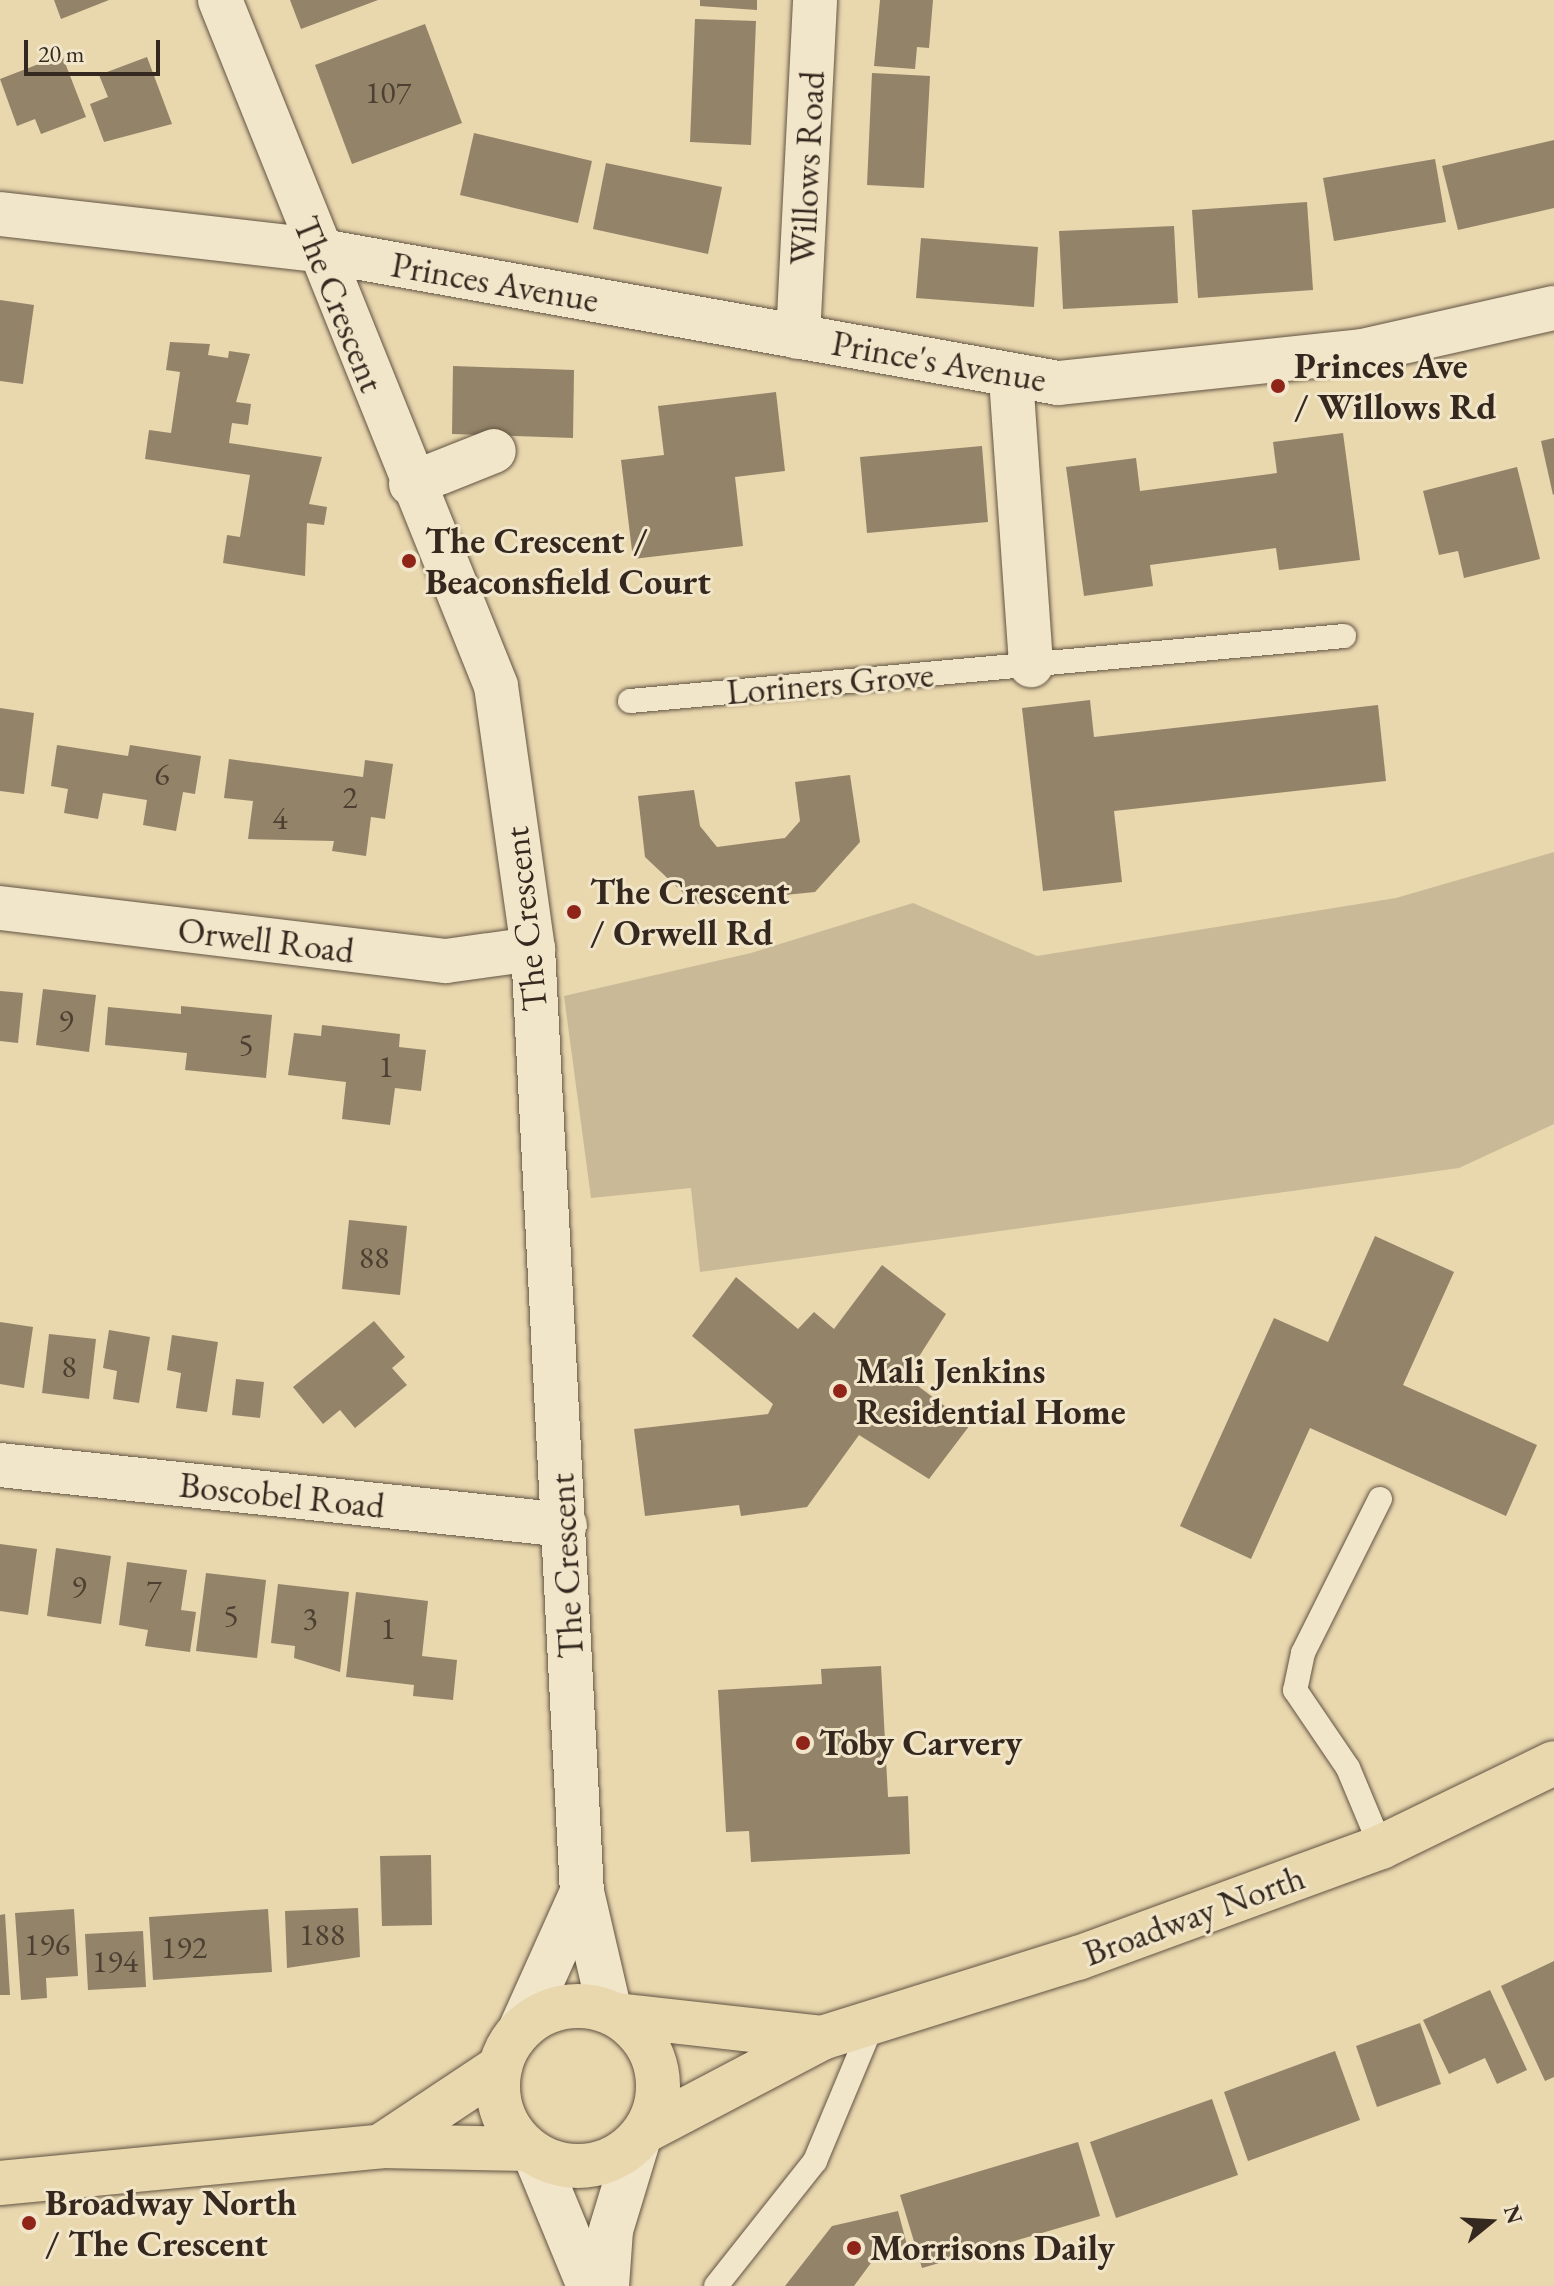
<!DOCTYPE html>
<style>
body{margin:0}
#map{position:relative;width:1554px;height:2286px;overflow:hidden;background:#e9d7ae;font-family:"EB Garamond",serif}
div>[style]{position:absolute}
.green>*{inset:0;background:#cab996}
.building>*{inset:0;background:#938369}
.roads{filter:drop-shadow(0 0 2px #625443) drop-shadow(0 0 2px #625443)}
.lane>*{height:24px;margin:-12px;padding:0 12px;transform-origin:12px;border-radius:12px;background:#f1e5ca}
.street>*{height:44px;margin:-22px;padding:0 22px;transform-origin:22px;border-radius:22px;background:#f1e5ca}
.highway>*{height:44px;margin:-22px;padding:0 22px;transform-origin:22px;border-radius:22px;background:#e9d7ae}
.highway>.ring{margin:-22px;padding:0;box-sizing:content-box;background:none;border:44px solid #e9d7ae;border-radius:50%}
.dots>*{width:22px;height:22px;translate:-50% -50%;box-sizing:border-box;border:4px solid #f1e5ca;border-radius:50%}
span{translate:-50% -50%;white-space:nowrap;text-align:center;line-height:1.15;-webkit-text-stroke:6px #f1e5ca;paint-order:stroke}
.number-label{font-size:32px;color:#4c4032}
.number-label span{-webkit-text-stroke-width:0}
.street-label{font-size:36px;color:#35291f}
.poi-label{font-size:36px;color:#35291f;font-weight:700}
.left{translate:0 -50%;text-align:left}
.north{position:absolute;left:1450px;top:2182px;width:80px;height:80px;-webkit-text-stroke:6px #f1e5ca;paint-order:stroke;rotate:72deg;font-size:22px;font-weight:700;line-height:32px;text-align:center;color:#35291f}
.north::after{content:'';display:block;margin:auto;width:28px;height:36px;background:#35291f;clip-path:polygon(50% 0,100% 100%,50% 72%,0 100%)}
.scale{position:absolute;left:24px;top:40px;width:136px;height:36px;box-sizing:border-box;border:4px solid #35291f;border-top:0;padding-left:10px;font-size:24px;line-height:28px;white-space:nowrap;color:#35291f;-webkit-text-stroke:6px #f1e5ca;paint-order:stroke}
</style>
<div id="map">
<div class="green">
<i style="clip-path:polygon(1554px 852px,1554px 1124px,1459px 1168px,700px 1272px,691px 1188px,591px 1198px,564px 996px,751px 953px,913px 903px,1037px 956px,1396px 898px)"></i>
</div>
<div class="building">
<i style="clip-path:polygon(54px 0,109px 0,61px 19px)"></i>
<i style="clip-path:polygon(290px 0,378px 0,301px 29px)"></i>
<i style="clip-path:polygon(700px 0,757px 0,757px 10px,700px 6px)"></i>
<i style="clip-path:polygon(880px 0,933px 0,929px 48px,917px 47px,915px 69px,874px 66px)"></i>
<i style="clip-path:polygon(695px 19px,756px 21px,751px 145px,690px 142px)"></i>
<i style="clip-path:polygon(425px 24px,462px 123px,352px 164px,315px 65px)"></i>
<i style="clip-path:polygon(62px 55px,86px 117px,41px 134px,35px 119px,17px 126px,0 79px)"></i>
<i style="clip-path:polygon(147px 57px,172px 124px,104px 142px,90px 104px,108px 97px,99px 75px)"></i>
<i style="clip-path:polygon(872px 73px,930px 76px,924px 188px,867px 185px)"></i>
<i style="clip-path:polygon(474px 133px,592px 161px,578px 223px,460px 195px)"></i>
<i style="clip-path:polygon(1554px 140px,1554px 208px,1458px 230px,1442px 166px)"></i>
<i style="clip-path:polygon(1435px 159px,1446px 222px,1334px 241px,1323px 178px)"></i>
<i style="clip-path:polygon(606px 163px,722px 187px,708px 254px,593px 229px)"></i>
<i style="clip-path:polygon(1307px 202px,1313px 290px,1198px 298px,1192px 210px)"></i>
<i style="clip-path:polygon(1174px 226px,1178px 303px,1063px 309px,1059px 231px)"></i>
<i style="clip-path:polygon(921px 238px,1038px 247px,1034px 307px,916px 298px)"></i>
<i style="clip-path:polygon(0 300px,34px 305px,23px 384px,0 381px)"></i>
<i style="clip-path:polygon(170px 342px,210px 344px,208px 355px,228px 358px,229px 351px,250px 354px,236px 402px,251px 404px,248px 425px,232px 423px,229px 443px,322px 457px,309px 504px,327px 507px,324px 525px,307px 523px,305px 576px,223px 563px,227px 535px,240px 537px,250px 475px,145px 459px,149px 430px,171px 433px,180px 372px,166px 370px)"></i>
<i style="clip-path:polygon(453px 366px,574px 370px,573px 438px,452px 434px)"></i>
<i style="clip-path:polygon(776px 392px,785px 471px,735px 477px,743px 546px,633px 559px,621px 460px,664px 455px,658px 406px)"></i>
<i style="clip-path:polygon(1343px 433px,1360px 560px,1279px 570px,1276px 548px,1150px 565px,1153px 586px,1084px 596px,1066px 467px,1136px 458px,1140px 491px,1277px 473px,1273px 442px)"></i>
<i style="clip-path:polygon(1554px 438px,1554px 494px,1553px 495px,1541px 441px)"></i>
<i style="clip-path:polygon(982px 446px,988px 522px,867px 533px,860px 457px)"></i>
<i style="clip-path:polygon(1517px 467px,1540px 559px,1464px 578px,1458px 551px,1439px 555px,1423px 491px)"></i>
<i style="clip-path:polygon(1090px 700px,1094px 737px,1378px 705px,1386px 781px,1114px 811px,1122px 882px,1043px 891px,1022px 708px)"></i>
<i style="clip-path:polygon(0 708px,34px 713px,24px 794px,0 791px)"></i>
<i style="clip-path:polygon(57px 745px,128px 756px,130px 745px,201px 756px,195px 794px,183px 792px,176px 831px,143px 825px,147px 800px,103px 793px,98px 819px,64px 813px,68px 789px,51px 786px)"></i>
<i style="clip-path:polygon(229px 759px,363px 777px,365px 760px,393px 764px,385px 819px,371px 817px,366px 856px,332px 851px,334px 841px,248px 839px,253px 801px,224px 798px)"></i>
<i style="clip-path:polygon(850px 775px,860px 842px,815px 892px,695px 904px,645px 857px,638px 796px,694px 790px,700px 826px,717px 847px,785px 838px,800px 821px,795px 782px)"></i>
<i style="clip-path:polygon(43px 989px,96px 995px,89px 1052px,36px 1045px)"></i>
<i style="clip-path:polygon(0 991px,23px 993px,18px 1043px,0 1041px)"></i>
<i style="clip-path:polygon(181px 1006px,272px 1015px,266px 1078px,185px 1070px,187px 1053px,105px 1045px,108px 1007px,181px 1014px)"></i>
<i style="clip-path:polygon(322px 1025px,400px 1034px,399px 1047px,426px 1050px,421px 1091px,395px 1088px,390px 1125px,342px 1119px,346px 1082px,288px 1075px,294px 1033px,321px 1036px)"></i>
<i style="clip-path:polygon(349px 1220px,407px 1226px,400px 1295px,342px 1289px)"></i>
<i style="clip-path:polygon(1375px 1236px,1454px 1272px,1403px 1385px,1537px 1445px,1506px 1516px,1310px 1428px,1251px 1559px,1180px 1526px,1274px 1318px,1328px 1342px)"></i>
<i style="clip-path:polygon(882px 1265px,946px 1314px,906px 1377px,970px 1425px,929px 1479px,859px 1435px,807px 1507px,741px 1516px,739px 1505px,645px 1516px,634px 1429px,768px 1414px,773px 1404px,692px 1336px,736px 1277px,798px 1329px,814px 1312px,834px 1329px)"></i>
<i style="clip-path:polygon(374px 1321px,405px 1357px,392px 1368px,407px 1385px,355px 1428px,340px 1410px,323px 1424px,293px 1387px)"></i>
<i style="clip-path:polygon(0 1322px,33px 1327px,24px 1388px,0 1384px)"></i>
<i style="clip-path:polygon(109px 1330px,150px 1337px,139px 1403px,113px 1399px,117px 1371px,103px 1368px)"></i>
<i style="clip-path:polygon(49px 1334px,96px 1339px,89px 1399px,42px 1393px)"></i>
<i style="clip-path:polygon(172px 1335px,218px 1342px,207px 1412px,176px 1408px,181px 1373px,167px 1370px)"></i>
<i style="clip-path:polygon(236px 1379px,264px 1382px,260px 1418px,232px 1415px)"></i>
<i style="clip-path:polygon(0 1544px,37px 1549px,28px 1615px,0 1611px)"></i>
<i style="clip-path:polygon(56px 1548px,111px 1556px,101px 1624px,47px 1616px)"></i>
<i style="clip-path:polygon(127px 1562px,187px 1570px,181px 1610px,196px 1612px,190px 1652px,145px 1646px,148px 1630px,119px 1625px)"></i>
<i style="clip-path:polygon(206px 1573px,266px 1580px,257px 1658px,196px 1651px)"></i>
<i style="clip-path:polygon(278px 1584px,349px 1592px,340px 1672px,294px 1658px,295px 1646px,271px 1643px)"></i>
<i style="clip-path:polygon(356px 1592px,428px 1601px,422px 1656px,457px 1660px,453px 1700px,413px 1696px,414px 1685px,346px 1677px)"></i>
<i style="clip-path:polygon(881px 1666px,888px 1797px,908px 1796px,910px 1854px,751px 1862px,749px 1831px,726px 1832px,718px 1690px,822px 1684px,821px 1669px)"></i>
<i style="clip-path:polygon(431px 1855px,432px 1925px,382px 1926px,380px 1856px)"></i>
<i style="clip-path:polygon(358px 1908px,360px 1957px,287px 1968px,285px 1911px)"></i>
<i style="clip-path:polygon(74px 1909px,78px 1976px,46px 1978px,47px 1998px,21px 2000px,15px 1913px)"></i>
<i style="clip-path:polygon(268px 1909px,272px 1972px,153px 1980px,149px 1917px)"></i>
<i style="clip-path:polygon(5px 1914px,10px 1995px,0 1995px,0 1915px)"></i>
<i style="clip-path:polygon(143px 1931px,146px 1987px,88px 1990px,85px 1934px)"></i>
<i style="clip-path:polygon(1554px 1961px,1554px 2077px,1545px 2081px,1501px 1986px)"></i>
<i style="clip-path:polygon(1490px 1990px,1527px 2070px,1497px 2084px,1485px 2058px,1449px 2074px,1423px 2020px)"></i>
<i style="clip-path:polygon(1420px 2023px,1441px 2084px,1377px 2107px,1356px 2046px)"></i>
<i style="clip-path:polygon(1335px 2051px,1360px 2120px,1248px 2161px,1224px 2092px)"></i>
<i style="clip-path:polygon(1212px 2099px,1238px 2175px,1116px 2218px,1090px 2142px)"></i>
<i style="clip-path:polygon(1078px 2142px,1100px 2216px,922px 2268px,900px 2195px)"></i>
<i style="clip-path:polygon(898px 2211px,907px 2245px,879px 2252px,854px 2286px,785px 2286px,832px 2226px)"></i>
</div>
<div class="roads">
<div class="lane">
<i style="left:630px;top:701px;width:717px;rotate:-5.2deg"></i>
<i style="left:1380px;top:1499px;width:172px;rotate:116.6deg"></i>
<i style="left:1303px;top:1653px;width:38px;rotate:102deg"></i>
<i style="left:1295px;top:1690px;width:94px;rotate:55.8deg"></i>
<i style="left:1348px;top:1768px;width:86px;rotate:67.3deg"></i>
<i style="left:716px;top:2286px;width:159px;rotate:-51.6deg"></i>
<i style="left:815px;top:2161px;width:147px;rotate:-67.3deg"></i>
</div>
<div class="street">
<i style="left:220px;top:0;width:739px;rotate:68.08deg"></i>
<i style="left:496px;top:686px;width:266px;rotate:82deg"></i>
<i style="left:533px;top:949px;width:944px;rotate:87.03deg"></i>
<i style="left:582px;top:1892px;width:123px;rotate:76.9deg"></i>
<i style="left:0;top:214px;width:318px;rotate:6.5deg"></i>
<i style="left:316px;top:250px;width:754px;rotate:10.16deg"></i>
<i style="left:1058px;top:383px;width:307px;rotate:-6deg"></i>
<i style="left:1363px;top:351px;width:196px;rotate:-12.7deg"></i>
<i style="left:798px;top:337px;width:337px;rotate:-87.1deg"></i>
<i style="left:1011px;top:378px;width:288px;rotate:86deg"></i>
<i style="left:411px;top:484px;width:89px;rotate:-21.7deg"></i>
<i style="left:0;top:908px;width:449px;rotate:6.8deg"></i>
<i style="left:446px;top:961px;width:88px;rotate:-7.9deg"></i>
<i style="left:0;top:1465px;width:568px;rotate:6.06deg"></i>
<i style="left:520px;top:2030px;width:151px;rotate:-65.8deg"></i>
<i style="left:535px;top:2155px;width:142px;rotate:67.6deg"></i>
<i style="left:607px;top:2286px;width:56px;rotate:-85.9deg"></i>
<i style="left:611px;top:2230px;width:96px;rotate:-73.1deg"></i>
</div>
<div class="highway">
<i class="ring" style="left:498px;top:2006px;width:116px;height:116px"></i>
<i style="left:617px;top:2015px;width:206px;rotate:6.4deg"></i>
<i style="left:645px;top:2131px;width:200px;rotate:-27.7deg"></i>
<i style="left:822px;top:2038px;width:268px;rotate:-17.4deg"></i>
<i style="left:1078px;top:1958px;width:323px;rotate:-20.1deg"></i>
<i style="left:1381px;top:1847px;width:192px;rotate:-25.9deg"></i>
<i style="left:381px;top:2146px;width:143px;rotate:-33.6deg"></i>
<i style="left:0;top:2183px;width:383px;rotate:-5.5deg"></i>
<i style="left:381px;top:2146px;width:147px;rotate:1.2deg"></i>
</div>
</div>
<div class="dots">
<i style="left:1278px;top:386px;background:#8f2418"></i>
<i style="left:409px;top:561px;background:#8f2418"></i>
<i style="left:574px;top:912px;background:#8f2418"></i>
<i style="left:840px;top:1391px;background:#8f2418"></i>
<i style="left:803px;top:1743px;background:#8f2418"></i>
<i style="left:29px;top:2223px;background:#8f2418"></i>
<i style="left:854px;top:2248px;background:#8f2418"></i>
</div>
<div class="number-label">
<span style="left:388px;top:92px">107</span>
<span style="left:162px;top:774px">6</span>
<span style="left:350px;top:797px">2</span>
<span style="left:280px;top:818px">4</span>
<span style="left:66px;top:1020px">9</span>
<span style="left:246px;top:1044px">5</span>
<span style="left:386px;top:1066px">1</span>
<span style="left:374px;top:1257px">88</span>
<span style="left:69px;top:1366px">8</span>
<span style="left:79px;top:1586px">9</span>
<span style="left:154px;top:1590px">7</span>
<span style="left:231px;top:1615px">5</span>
<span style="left:310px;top:1618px">3</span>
<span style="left:388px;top:1628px">1</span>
<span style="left:322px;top:1934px">188</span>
<span style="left:47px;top:1944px">196</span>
<span style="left:184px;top:1947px">192</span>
<span style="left:115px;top:1961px">194</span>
</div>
<div class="street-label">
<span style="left:807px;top:168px;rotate:-87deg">Willows Road</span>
<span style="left:495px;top:282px;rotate:10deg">Princes Avenue</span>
<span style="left:339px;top:304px;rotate:68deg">The Crescent</span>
<span style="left:939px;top:361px;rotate:10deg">Prince's Avenue</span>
<span style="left:830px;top:683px;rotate:-5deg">Loriners Grove</span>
<span style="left:525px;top:919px;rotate:-96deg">The Crescent</span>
<span style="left:266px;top:940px;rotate:7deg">Orwell Road</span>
<span style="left:282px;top:1495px;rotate:6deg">Boscobel Road</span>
<span style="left:566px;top:1566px;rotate:-93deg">The Crescent</span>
<span style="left:1194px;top:1915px;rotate:-20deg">Broadway North</span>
</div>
<div class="poi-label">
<span class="left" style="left:1294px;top:386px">Princes Ave<br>/ Willows Rd</span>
<span class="left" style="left:425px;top:561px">The Crescent /<br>Beaconsfield Court</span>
<span class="left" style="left:590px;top:912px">The Crescent<br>/ Orwell Rd</span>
<span class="left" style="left:856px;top:1391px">Mali Jenkins<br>Residential Home</span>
<span class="left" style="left:819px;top:1743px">Toby Carvery</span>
<span class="left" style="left:45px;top:2223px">Broadway North<br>/ The Crescent</span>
<span class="left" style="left:870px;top:2248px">Morrisons Daily</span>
</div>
<div class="north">N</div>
<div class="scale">20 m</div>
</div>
